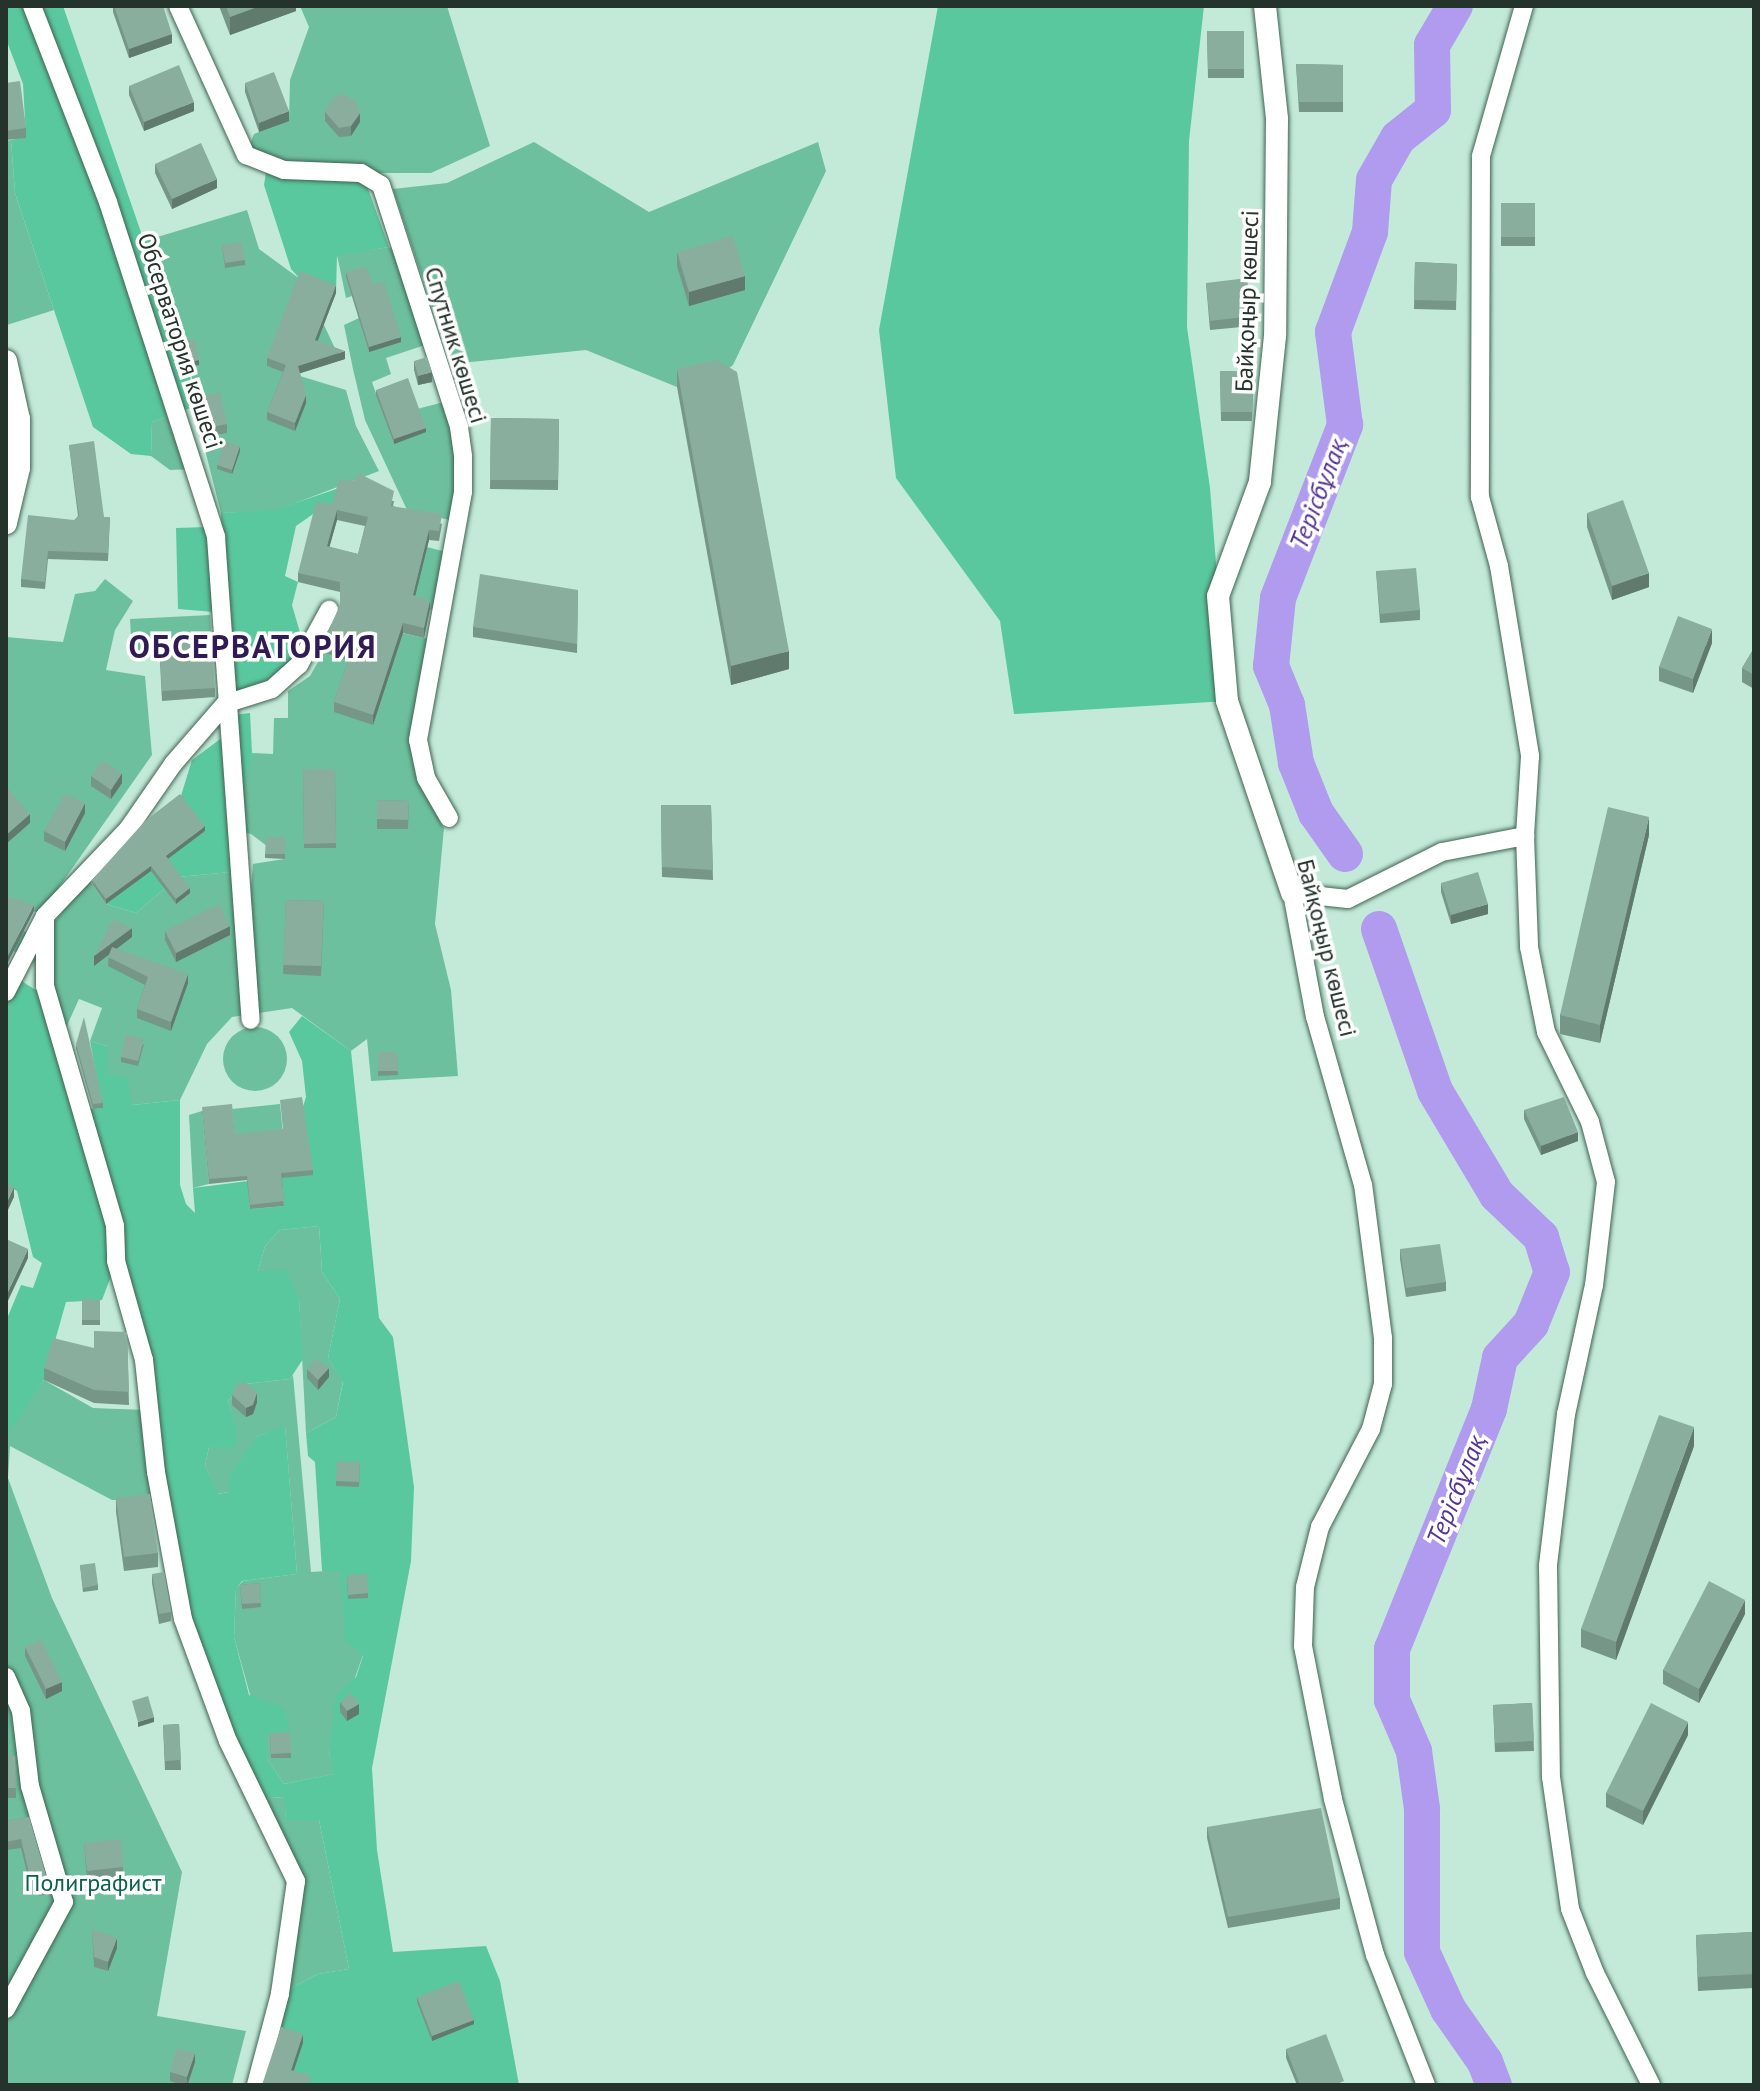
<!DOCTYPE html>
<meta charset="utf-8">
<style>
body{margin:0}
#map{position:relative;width:1760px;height:2091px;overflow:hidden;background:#c3ead8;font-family:"PT Sans",sans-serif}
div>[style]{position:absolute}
.green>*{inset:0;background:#6dc09e}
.round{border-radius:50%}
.forest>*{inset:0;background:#5ac89e}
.river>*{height:36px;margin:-18px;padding:0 18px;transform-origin:18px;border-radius:18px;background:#b09bef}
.roads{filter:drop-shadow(0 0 2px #406354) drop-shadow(0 0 2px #406354)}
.minor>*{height:18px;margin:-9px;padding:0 9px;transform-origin:9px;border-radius:9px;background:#fff}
.tertiary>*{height:22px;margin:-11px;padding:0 11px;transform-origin:11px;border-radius:11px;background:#fff}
.wall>*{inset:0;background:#769687}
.shaded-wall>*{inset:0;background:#607a6e}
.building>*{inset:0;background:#89ae9d}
span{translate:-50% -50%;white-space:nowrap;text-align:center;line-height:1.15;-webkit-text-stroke:7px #fff;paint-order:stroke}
.street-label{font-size:24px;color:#24332c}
.park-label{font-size:24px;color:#0a6348}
.water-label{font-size:26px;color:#543393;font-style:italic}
.district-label{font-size:32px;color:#2f1b55;font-weight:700;letter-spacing:2px}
.frame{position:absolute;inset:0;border:8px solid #24332c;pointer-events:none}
</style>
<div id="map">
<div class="green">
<i style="clip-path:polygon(300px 6px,447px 6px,490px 146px,431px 173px,361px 173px,246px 155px,254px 134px,289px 120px,290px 80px,309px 27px)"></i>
<i style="clip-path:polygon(11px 140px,15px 193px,54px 310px,7px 325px,6px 141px)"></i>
<i style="clip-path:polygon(534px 142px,649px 212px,818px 142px,826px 171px,733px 365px,717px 378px,677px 387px,586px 350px,451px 364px,393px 189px,447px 183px)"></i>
<i style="clip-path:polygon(247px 210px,259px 249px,300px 279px,287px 310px,324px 325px,339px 357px,267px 366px,346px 390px,356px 426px,379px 471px,275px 511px,221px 513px,202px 438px,226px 433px,219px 402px,196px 406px,187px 345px,144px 241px)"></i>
<i style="clip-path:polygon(389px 247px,400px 257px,428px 344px,386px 358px,391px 374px,372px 382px,394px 444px,417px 409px,444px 402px,458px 460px,451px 520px,408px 512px,365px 420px,353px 369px,344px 325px,359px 318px,369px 351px,401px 341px,374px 290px,346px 276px,352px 296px,346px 298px,337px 255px)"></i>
<i style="clip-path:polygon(171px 415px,193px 469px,170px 470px,151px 456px,152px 422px)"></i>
<i style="clip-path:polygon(427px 547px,446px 552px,436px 611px,412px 604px,393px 631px,429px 639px,417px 691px,412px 757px,417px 780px,444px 828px,435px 924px,451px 990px,458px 1076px,371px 1081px,367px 1039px,351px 1051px,292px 1008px,259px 1013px,250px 898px,253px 864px,284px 859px,251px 834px,242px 804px,244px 781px,252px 753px,273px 754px,274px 718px,288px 718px,288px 691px,310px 676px,323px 653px,351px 661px,415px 593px)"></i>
<i style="clip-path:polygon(105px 579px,133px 601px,115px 630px,106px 670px,145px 676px,152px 755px,40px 914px,17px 903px,7px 922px,30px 934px,21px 955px,6px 947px,6px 637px,63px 642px,75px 594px,95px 591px)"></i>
<i style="clip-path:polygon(210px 615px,212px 649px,132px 653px,130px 619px)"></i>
<i style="clip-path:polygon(231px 872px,245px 1015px,232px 1017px,207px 1044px,180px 1100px,132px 1105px,107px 1075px,107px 1046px,90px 1041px,102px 1008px,79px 999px,65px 1030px,57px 1022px,48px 929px,89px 880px,106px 904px,136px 913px,178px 877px)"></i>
<i class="round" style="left:223px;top:1027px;width:64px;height:64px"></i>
<i style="clip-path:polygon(280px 1104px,283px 1134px,235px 1138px,232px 1109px)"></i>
<i style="clip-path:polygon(202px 1111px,209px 1184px,193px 1188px,189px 1115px)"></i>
<i style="clip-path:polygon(319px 1226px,322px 1272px,340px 1299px,328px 1358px,343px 1381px,336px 1417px,306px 1433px,299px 1299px,258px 1271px,265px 1246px,280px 1230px)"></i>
<i style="clip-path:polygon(293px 1375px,311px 1572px,340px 1570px,363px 1655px,329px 1751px,334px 1774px,284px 1784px,268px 1760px,234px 1637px,236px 1588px,243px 1581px,297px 1574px,285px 1426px,258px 1436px,229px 1492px,217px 1494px,205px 1465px,209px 1447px,234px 1447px,237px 1433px,228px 1401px,246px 1384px,290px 1379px)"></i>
<i style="clip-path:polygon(44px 1380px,93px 1408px,145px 1410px,152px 1501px,112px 1500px,10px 1446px,8px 1478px,52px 1598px,182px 1872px,157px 2016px,246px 2031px,232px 2085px,6px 2085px,6px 1435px)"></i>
<i style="clip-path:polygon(285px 1797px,286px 1820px,319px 1820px,349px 1969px,318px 1974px,280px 1994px,293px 1896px,258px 1799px)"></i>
</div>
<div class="forest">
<i style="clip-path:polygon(6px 6px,63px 6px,144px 241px,187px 345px,174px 348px,178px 369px,188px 367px,196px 406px,152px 422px,151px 456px,131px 454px,93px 427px,15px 193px,11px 140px,26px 137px,23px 84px,6px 39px)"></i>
<i style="clip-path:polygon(938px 6px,1204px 6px,1189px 141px,1187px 327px,1210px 488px,1227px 701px,1014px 714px,1000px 621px,896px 478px,879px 330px)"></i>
<i style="clip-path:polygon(266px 172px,366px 183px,389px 247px,337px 256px,336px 293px,300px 279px,291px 269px,264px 185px)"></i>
<i style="clip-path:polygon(339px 488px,332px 514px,316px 512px,296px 526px,285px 576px,298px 582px,292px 605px,306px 653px,267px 682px,229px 696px,221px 513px,275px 510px)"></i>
<i style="clip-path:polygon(207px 527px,214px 612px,178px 609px,176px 528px)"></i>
<i style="clip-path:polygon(250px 713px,252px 753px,242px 804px,251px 834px,246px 833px,237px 807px,233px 715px)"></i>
<i style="clip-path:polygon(223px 737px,231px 872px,178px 877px,136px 913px,106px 904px,205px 831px,180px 799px,192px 760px)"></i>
<i style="clip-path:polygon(evenodd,15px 977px,47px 997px,88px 1109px,102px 1108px,90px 1041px,107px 1046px,107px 1074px,128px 1078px,132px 1105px,180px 1100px,180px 1185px,186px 1204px,195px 1213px,193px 1188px,248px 1181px,250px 1209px,284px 1206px,281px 1178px,306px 1097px,302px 1061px,289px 1032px,302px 1016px,351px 1051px,379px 1318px,393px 1337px,414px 1487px,411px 1561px,372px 1768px,377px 1850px,393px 1952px,486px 1946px,500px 1981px,519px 2085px,256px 2085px,280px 1994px,318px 1974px,349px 1969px,319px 1820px,286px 1820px,284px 1797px,258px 1799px,183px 1619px,144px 1360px,116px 1263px,102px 1300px,66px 1302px,44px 1380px,9px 1434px,6px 1479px,6px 1321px,21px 1285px,33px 1288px,42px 1263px,33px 1257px,17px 1191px,6px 1185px,6px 992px,15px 977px,319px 1226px,322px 1272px,340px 1299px,328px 1358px,343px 1382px,336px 1417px,306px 1433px,308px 1456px,315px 1462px,322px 1571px,340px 1571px,345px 1640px,363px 1656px,356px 1677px,336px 1695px,329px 1751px,333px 1774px,284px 1784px,268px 1760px,265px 1735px,290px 1731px,285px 1708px,249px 1695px,234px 1637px,236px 1589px,242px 1581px,297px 1574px,285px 1425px,258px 1436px,231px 1473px,229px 1492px,218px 1494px,205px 1465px,209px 1447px,235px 1447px,238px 1433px,228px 1401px,246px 1384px,290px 1379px,303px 1359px,299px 1299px,286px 1270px,258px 1271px,265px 1246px,280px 1230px,319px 1226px)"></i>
</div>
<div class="river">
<i style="left:1345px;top:854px;width:50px;rotate:-125.3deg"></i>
<i style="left:1316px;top:813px;width:54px;rotate:-111.8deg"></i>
<i style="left:1296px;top:763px;width:59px;rotate:-98.8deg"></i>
<i style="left:1287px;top:705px;width:42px;rotate:-112.3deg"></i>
<i style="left:1271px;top:666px;width:68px;rotate:-84.1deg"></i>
<i style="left:1278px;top:598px;width:186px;rotate:-68.8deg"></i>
<i style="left:1345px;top:425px;width:94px;rotate:-97.4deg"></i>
<i style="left:1333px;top:332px;width:107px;rotate:-69.7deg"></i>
<i style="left:1370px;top:232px;width:52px;rotate:-85.6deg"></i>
<i style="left:1374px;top:180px;width:48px;rotate:-60.3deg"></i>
<i style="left:1398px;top:138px;width:45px;rotate:-38.7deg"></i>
<i style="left:1433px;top:110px;width:65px;rotate:-90.9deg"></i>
<i style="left:1432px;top:45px;width:45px;rotate:-59.5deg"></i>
<i style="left:1379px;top:929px;width:171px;rotate:70.9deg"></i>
<i style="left:1435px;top:1091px;width:121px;rotate:59.2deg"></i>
<i style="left:1497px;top:1195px;width:61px;rotate:43.7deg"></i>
<i style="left:1541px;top:1237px;width:37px;rotate:73deg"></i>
<i style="left:1552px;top:1272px;width:56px;rotate:112deg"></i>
<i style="left:1531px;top:1324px;width:46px;rotate:132.4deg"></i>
<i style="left:1500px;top:1358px;width:52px;rotate:102.2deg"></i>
<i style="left:1489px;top:1409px;width:259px;rotate:112deg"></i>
<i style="left:1392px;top:1649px;width:51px;rotate:90deg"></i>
<i style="left:1392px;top:1700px;width:56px;rotate:66.7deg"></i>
<i style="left:1414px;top:1751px;width:59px;rotate:82.1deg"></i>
<i style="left:1422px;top:1809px;width:143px;rotate:90deg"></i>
<i style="left:1422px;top:1952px;width:63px;rotate:65.5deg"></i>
<i style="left:1448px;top:2009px;width:65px;rotate:55.1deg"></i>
<i style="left:1485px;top:2062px;width:25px;rotate:69deg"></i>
</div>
<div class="roads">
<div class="minor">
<i style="left:32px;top:6px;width:210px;rotate:68.8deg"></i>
<i style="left:108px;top:202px;width:352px;rotate:72.1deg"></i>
<i style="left:216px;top:537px;width:484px;rotate:85.9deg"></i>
<i style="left:178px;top:6px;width:164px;rotate:65.5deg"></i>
<i style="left:246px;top:155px;width:41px;rotate:21.5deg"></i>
<i style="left:284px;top:170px;width:77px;rotate:2.2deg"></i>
<i style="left:361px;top:173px;width:23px;rotate:31deg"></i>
<i style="left:381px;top:185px;width:254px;rotate:72.1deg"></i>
<i style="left:459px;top:427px;width:30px;rotate:82deg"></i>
<i style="left:463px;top:457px;width:35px;rotate:90deg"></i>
<i style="left:463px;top:492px;width:252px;rotate:100.3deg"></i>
<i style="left:418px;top:740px;width:39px;rotate:78deg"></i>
<i style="left:426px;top:778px;width:46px;rotate:60.1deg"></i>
<i style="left:1524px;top:6px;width:156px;rotate:106deg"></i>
<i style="left:1481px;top:156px;width:341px;rotate:90.2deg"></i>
<i style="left:1480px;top:497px;width:72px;rotate:74.6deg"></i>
<i style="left:1499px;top:566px;width:193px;rotate:80.7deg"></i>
<i style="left:1530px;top:756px;width:80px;rotate:93.6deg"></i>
<i style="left:1525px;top:836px;width:111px;rotate:87.9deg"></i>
<i style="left:1529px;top:947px;width:87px;rotate:78.7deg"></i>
<i style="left:1546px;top:1032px;width:100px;rotate:63.9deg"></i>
<i style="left:1590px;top:1122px;width:62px;rotate:75.1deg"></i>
<i style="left:1606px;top:1182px;width:104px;rotate:96.6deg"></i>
<i style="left:1594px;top:1285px;width:132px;rotate:102.2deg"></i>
<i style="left:1566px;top:1414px;width:153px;rotate:96.8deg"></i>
<i style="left:1548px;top:1566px;width:211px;rotate:89.2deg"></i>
<i style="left:1551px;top:1777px;width:133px;rotate:81.8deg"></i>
<i style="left:1570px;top:1909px;width:69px;rotate:68.7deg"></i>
<i style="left:1595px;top:1973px;width:125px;rotate:63.4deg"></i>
<i style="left:45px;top:916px;width:70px;rotate:90deg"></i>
<i style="left:45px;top:986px;width:250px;rotate:73.7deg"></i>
<i style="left:115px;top:1226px;width:35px;rotate:88deg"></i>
<i style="left:116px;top:1261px;width:103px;rotate:74.2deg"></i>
<i style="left:144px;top:1360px;width:113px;rotate:83.9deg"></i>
<i style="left:156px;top:1472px;width:149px;rotate:79.6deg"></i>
<i style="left:183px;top:1619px;width:130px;rotate:69.8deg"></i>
<i style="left:228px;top:1741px;width:156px;rotate:64.1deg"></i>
<i style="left:296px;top:1881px;width:114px;rotate:98.1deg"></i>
<i style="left:280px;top:1994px;width:94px;rotate:104.8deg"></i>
<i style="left:6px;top:992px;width:85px;rotate:-62.8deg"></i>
<i style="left:45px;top:916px;width:120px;rotate:-46.3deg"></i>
<i style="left:128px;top:829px;width:79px;rotate:-55.3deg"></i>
<i style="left:173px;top:764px;width:79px;rotate:-49.1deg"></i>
<i style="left:225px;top:704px;width:49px;rotate:-17.7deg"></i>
<i style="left:272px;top:689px;width:36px;rotate:-42deg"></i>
<i style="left:299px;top:665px;width:63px;rotate:-61.4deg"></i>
<i style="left:6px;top:1677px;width:37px;rotate:66deg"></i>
<i style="left:21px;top:1711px;width:76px;rotate:83.2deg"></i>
<i style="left:30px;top:1786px;width:121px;rotate:73.7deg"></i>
<i style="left:64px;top:1902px;width:122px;rotate:118.5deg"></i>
<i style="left:1426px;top:2085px;width:140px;rotate:-111.4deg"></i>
<i style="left:1375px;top:1955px;width:162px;rotate:-105.1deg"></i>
<i style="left:1333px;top:1799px;width:156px;rotate:-101.1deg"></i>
<i style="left:1303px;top:1646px;width:59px;rotate:-88.1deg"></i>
<i style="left:1305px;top:1587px;width:62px;rotate:-76deg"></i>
<i style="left:1320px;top:1527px;width:110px;rotate:-62.5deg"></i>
<i style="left:1371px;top:1429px;width:47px;rotate:-75.1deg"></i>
<i style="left:1383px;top:1384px;width:46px;rotate:-90deg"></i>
<i style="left:1383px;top:1338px;width:154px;rotate:-97.4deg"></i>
<i style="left:1363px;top:1185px;width:175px;rotate:-105.9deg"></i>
<i style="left:1315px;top:1017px;width:126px;rotate:-100.5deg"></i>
<i style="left:1292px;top:893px;width:56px;rotate:6.1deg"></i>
<i style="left:1348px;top:899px;width:105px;rotate:-26.6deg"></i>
<i style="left:1442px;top:852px;width:85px;rotate:-10.9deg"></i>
</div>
<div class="tertiary">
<i style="left:1265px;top:6px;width:114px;rotate:83.9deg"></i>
<i style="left:1277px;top:119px;width:217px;rotate:90.5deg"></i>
<i style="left:1275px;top:336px;width:147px;rotate:95.9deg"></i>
<i style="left:1260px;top:482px;width:121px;rotate:110.2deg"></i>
<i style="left:1218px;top:596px;width:105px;rotate:85.1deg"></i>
<i style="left:1227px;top:701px;width:203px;rotate:71.3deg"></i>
<i style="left:6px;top:361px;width:59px;rotate:77.4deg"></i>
<i style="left:19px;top:419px;width:49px;rotate:90deg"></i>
<i style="left:19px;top:468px;width:57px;rotate:103.3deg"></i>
</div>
</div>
<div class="wall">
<i style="clip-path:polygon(113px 6px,163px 6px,172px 43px,129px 58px,113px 12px)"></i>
<i style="clip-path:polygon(219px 6px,296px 6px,296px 11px,230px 35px)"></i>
<i style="clip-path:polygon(1207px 31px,1244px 31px,1244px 78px,1208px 78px)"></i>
<i style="clip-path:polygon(1296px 64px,1343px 65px,1343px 112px,1299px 112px)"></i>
<i style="clip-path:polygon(6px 83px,26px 128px,26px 138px,6px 140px)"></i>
<i style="clip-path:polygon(245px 83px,289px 121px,259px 132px,245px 92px)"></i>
<i style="clip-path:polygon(129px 86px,194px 111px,144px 131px,129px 95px)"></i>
<i style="clip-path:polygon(325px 112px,360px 122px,351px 136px,339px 137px,325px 121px)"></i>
<i style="clip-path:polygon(155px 164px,217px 188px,172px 209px,155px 173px)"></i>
<i style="clip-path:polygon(1501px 203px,1535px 203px,1535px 246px,1501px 246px)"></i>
<i style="clip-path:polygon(222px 245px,245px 260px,245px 265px,225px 268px)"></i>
<i style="clip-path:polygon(677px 252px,745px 290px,689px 306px,677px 266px)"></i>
<i style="clip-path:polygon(1415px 262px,1457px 264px,1456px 310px,1414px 309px)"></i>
<i style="clip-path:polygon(346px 272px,401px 342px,369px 352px,346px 277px)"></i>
<i style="clip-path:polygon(1206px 283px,1252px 316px,1252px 326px,1210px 330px)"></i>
<i style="clip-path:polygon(336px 293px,317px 341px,345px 359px,300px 373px,306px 403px,295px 431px,267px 420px,267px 412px,283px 372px,267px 366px,267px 358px)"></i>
<i style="clip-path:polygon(414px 361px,432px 382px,418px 385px,414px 370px)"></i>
<i style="clip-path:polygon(677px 369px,789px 669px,731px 685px,677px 387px)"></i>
<i style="clip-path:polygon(1220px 371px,1254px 372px,1252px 421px,1221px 421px)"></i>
<i style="clip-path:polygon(376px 390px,426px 432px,394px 444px,376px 395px)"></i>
<i style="clip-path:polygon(196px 397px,227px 424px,227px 433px,202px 438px,196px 406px)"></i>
<i style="clip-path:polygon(491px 418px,559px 419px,558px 490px,490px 489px)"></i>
<i style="clip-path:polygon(69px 445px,104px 517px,110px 517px,108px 561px,48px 559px,45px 589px,21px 587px,21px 579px,78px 516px)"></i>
<i style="clip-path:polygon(240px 451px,232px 474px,217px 469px,217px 465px)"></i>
<i style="clip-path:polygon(evenodd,394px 501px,393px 506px,442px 524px,439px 541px,429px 540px,415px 595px,430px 609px,424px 638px,403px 633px,373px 725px,334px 712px,334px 702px,348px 660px,323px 653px,323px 643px,340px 606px,340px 592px,298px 582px,298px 573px,332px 504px,394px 501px,337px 520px,365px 526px,358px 554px,329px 547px,337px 520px)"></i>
<i style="clip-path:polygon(1587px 513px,1649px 587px,1612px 600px,1587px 527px)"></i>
<i style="clip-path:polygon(1376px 571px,1420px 610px,1420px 620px,1380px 623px)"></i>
<i style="clip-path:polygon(578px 590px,577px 653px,473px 637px,473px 627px)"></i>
<i style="clip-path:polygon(159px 642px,215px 688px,215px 697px,162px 701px)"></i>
<i style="clip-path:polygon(1712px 643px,1693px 693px,1659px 681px,1659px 667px)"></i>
<i style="clip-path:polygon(1754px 648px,1754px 689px,1742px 682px,1742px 668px)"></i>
<i style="clip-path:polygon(303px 769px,335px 769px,336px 848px,304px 848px)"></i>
<i style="clip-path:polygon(91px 776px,122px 783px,111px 799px,91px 786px)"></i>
<i style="clip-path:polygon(377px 800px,409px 801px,408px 829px,377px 829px)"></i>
<i style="clip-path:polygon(661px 805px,711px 805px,713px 880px,662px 877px)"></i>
<i style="clip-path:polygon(85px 813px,65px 851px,44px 841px,44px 831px)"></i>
<i style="clip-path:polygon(205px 831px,168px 859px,190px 893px,176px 904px,151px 871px,106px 904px,92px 884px,92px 880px)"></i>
<i style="clip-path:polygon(1649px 835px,1600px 1043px,1560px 1034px,1560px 1015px)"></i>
<i style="clip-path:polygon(285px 837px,285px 859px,265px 858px,265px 854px)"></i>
<i style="clip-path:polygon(1441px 883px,1488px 914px,1451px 924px,1441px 892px)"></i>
<i style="clip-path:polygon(286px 900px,324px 901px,321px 976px,283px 974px)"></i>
<i style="clip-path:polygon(165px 931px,230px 935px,176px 962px,165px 940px)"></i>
<i style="clip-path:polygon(132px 937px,116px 949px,188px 983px,171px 1031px,137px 1018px,137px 1009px,145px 985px,108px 966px,109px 954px,94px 966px,94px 956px)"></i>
<i style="clip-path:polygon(76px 1044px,103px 1103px,103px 1108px,93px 1109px,76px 1049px)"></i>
<i style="clip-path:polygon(144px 1044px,138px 1066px,121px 1062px,121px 1057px)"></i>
<i style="clip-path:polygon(378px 1052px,397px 1052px,398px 1075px,378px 1076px)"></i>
<i style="clip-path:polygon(1524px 1110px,1578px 1141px,1541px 1155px,1524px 1119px)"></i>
<i style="clip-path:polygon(202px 1111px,235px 1134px,313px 1170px,313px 1175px,282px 1178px,284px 1206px,250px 1209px,247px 1180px,209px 1184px)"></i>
<i style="clip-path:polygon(1400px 1249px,1446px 1282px,1446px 1291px,1406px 1297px,1400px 1259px)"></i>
<i style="clip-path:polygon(100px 1300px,100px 1325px,82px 1325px,82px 1320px)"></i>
<i style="clip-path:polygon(127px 1332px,129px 1405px,94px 1403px,44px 1380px,44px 1368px,94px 1348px)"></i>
<i style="clip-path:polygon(307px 1369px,329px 1377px,318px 1390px,307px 1378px)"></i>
<i style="clip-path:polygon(232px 1395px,257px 1402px,253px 1414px,246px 1417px,232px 1405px)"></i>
<i style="clip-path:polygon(1694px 1446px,1616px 1660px,1581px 1647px,1581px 1629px)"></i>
<i style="clip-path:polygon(360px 1462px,359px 1487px,336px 1486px,336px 1481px)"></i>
<i style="clip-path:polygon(116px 1498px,158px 1553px,158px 1567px,124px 1571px,116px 1512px)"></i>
<i style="clip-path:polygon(80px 1565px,98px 1585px,98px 1590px,83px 1592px)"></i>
<i style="clip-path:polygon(152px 1574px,171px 1612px,171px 1621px,159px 1624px,152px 1583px)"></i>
<i style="clip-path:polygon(347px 1575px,368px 1593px,368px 1598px,348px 1599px)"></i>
<i style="clip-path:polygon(260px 1583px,261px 1607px,242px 1609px,240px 1585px)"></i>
<i style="clip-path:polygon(1745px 1614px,1699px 1703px,1663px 1684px,1663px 1670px)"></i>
<i style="clip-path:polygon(25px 1647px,62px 1691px,46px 1699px,25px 1656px)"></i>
<i style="clip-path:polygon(340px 1702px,359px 1714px,347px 1721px,340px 1712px)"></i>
<i style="clip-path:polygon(1532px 1703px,1534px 1751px,1495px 1752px,1493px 1705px)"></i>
<i style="clip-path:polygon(179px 1724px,181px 1770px,165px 1770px,163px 1725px)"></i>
<i style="clip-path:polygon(270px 1733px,291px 1753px,291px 1758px,271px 1758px)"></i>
<i style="clip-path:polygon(1688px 1735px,1643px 1825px,1606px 1807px,1606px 1793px)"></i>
<i style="clip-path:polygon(6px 1756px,15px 1756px,16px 1798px,6px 1798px)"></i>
<i style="clip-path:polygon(29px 1817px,49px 1886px,49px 1894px,39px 1896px,36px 1880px,29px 1881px,21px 1848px,6px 1850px,6px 1821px)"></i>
<i style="clip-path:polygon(1207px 1827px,1340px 1898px,1340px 1909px,1228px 1928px,1207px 1838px)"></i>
<i style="clip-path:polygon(84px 1843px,123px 1867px,123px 1877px,87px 1880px)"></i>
<i style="clip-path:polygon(92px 1929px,117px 1948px,108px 1971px,94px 1967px)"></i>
<i style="clip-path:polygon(1754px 1932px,1754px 1988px,1698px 1991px,1696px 1935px)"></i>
<i style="clip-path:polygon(417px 1997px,474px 2024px,432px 2041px,417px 2002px)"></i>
<i style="clip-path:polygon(1286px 2049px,1344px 2085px,1297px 2085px,1286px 2058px)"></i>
<i style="clip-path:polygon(195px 2062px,188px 2085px,182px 2085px,170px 2081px,170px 2072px)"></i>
</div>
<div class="shaded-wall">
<i style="clip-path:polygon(260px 6px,296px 6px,296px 11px,230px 35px,230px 17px)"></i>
<i style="clip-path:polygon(172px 34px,172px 43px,129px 58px,129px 49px)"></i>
<i style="clip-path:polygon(194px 102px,194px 111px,144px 131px,144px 122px)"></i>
<i style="clip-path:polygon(289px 111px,289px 121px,259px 132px,259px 123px)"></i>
<i style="clip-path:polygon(360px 113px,360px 122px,351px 136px,351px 126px)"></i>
<i style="clip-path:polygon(217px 179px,217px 188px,172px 209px,172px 199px)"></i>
<i style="clip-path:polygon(745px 276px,745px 290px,689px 306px,689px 292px)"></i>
<i style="clip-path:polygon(336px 285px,336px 293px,315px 348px,315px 340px)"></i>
<i style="clip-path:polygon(401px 337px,401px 342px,369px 352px,369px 347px)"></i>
<i style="clip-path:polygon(345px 351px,345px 359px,298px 374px,298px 366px)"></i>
<i style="clip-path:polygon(199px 360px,199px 365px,178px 369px,178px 364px)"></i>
<i style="clip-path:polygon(432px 372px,432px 382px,418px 385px,418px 376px)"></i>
<i style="clip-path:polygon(306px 395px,306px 403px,295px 431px,295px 423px)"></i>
<i style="clip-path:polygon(426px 428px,426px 432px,394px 444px,394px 439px)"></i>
<i style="clip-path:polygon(240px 446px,240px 451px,232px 474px,232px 470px)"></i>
<i style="clip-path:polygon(337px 510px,337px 520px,327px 556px,327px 546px)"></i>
<i style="clip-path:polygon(429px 530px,429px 540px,413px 605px,413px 595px)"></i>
<i style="clip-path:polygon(1649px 573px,1649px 587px,1612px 600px,1612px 586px)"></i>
<i style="clip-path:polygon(430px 600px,430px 609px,424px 638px,424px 628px)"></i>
<i style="clip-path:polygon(403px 623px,403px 633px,373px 725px,373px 715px)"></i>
<i style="clip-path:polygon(1712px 629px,1712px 643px,1693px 693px,1693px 679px)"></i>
<i style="clip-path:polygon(789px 651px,789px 669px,731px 685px,731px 666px)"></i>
<i style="clip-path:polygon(122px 773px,122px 783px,111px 799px,111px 790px)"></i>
<i style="clip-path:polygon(85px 803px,85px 813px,65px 851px,65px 842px)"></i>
<i style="clip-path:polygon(30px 814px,30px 823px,6px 844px,6px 835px)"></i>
<i style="clip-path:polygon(1649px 817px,1649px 835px,1600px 1043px,1600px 1025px)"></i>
<i style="clip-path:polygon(205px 826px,205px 831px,166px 860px,166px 856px)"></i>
<i style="clip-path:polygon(151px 866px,151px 871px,106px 904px,106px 899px)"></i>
<i style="clip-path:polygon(190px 888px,190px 893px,176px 904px,176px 899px)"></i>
<i style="clip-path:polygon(1488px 904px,1488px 914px,1451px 924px,1451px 915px)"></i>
<i style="clip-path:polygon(34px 905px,34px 911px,6px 966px,6px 959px)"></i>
<i style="clip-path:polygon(230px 926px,230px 935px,176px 962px,176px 953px)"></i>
<i style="clip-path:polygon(132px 928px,132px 937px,94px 966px,94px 956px)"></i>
<i style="clip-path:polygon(188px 974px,188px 983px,171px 1031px,171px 1022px)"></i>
<i style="clip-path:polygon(1578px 1132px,1578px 1141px,1541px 1155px,1541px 1146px)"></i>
<i style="clip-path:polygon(14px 1187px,14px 1197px,6px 1214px,6px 1204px)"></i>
<i style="clip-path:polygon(28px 1249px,28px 1258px,6px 1305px,6px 1296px)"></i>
<i style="clip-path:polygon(329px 1368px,329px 1377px,318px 1390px,318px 1380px)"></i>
<i style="clip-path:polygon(257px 1393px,257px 1402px,253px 1414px,246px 1417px,246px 1408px)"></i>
<i style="clip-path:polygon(1694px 1427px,1694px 1446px,1616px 1660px,1616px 1642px)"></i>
<i style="clip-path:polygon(1745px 1600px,1745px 1614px,1699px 1703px,1699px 1689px)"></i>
<i style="clip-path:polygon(62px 1682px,62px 1691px,46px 1699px,46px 1689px)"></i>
<i style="clip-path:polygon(359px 1704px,359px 1714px,347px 1721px,347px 1711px)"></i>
<i style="clip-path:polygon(154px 1717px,154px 1722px,138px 1727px,138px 1722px)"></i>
<i style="clip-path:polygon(1688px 1722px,1688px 1735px,1643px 1825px,1643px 1811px)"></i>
<i style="clip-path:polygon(36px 1871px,36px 1880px,29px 1881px,29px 1873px)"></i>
<i style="clip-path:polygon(117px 1938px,117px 1948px,108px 1971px,108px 1962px)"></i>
<i style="clip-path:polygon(474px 2020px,474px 2024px,432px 2041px,432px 2036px)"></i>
<i style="clip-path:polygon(303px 2034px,303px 2043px,291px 2079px,291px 2070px)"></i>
<i style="clip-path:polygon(195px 2053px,195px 2062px,187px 2085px,187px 2077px)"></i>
</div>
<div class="building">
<i style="clip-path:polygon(114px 6px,163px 6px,172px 34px,129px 49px)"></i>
<i style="clip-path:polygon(226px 6px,260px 6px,230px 17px)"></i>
<i style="clip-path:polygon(1207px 31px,1244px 31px,1244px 69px,1208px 69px)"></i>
<i style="clip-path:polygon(1296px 64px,1343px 65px,1343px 102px,1299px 102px)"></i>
<i style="clip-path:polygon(179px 65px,194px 102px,144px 122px,129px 86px)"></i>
<i style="clip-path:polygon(274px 72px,289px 111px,259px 123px,245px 83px)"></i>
<i style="clip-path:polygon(20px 81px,26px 128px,6px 131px,6px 83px)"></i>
<i style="clip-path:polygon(343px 94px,357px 102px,360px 113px,351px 126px,339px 128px,325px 112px,333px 97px)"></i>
<i style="clip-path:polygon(201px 143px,217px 179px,172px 199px,155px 164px)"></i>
<i style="clip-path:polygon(1501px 203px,1535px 203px,1535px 237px,1501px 237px)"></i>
<i style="clip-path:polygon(733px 236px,745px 276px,689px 292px,677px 252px)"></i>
<i style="clip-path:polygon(242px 242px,245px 260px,225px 263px,222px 245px)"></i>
<i style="clip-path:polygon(1415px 262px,1457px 264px,1456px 301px,1414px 300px)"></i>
<i style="clip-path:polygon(366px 267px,374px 285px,384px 281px,401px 337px,369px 347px,346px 272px)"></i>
<i style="clip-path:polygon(300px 271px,336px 285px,315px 340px,345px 351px,298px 366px,306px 395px,295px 423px,267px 412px,286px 365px,267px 358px)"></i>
<i style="clip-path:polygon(1247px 278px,1252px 316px,1210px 321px,1206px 283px)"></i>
<i style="clip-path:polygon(195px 339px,199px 360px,178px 364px,174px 343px)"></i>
<i style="clip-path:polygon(427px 357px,432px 372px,418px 376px,414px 361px)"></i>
<i style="clip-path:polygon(717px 360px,737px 372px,789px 651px,731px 666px,677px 369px)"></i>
<i style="clip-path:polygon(1220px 371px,1254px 372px,1252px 412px,1221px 412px)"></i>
<i style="clip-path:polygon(408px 378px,426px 428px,394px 439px,376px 390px)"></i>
<i style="clip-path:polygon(220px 392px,227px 424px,202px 429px,196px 397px)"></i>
<i style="clip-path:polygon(491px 418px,559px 419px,558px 480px,490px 480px)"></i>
<i style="clip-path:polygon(94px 441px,104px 517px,110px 517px,108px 553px,48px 551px,45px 582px,21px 579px,28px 515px,74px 520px,79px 516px,69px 445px)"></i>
<i style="clip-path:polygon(225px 441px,240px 446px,232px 470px,217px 465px)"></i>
<i style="clip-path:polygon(evenodd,358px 473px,394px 491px,391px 506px,442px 514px,439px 531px,429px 530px,413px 595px,430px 600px,424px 628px,403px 623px,373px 715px,334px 702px,351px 651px,323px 643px,340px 605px,340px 582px,298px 573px,316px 502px,332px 504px,339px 479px,354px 481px,358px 473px,337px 510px,368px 517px,358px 554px,327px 546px,337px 510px)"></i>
<i style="clip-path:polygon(1623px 500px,1649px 573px,1612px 586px,1587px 513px)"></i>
<i style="clip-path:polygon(1416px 568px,1420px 610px,1380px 614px,1376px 571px)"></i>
<i style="clip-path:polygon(480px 574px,578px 590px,577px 644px,473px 627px)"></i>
<i style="clip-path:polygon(1678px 616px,1712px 629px,1693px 679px,1659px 667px)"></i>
<i style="clip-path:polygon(212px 639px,215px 688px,162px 691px,159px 642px)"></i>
<i style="clip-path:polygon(1754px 648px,1754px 675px,1742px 668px)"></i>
<i style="clip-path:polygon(102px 760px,122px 773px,111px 790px,91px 776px)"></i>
<i style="clip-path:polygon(303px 769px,335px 769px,336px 843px,304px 844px)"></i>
<i style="clip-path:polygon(6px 786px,30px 814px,6px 835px)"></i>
<i style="clip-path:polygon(65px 793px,85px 803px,65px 842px,44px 831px)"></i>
<i style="clip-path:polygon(180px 794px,205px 826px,166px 856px,190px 888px,176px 899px,151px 866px,106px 899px,92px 880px,145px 821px)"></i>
<i style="clip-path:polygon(377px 800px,409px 801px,408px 820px,377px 819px)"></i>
<i style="clip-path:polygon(661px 805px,711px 805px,713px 870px,662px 867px)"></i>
<i style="clip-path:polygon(1608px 807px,1649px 817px,1600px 1025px,1560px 1015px)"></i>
<i style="clip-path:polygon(266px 837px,285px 837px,285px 854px,265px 854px)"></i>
<i style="clip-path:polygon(1478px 872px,1488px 904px,1451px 915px,1441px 883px)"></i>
<i style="clip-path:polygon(6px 896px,34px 905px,6px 959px,7px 927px,6px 927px)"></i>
<i style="clip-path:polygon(286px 900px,324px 901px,321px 966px,283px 965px)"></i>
<i style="clip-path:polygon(219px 904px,230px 926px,176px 953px,165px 931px)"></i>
<i style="clip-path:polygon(113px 919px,132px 928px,94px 956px)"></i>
<i style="clip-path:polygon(112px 947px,188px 974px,171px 1022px,137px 1009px,148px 977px,108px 957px)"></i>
<i style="clip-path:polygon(84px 1017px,103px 1103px,93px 1104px,76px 1044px)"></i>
<i style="clip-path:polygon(126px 1034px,144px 1039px,138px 1061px,121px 1057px)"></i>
<i style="clip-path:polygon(378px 1052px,397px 1052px,398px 1071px,378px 1071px)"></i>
<i style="clip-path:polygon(302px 1097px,313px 1170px,281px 1173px,284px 1201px,250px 1205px,247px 1176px,209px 1179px,202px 1107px,232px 1104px,235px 1134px,283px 1129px,280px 1100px)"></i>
<i style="clip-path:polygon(1564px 1097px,1578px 1132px,1541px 1146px,1524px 1110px)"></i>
<i style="clip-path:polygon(6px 1183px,14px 1187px,6px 1204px)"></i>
<i style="clip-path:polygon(6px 1239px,28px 1249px,6px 1296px)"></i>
<i style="clip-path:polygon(1440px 1244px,1446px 1282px,1406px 1288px,1400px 1249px)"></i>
<i style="clip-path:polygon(82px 1299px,100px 1300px,100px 1320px,82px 1320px)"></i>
<i style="clip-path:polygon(94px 1331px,127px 1332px,129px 1392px,94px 1390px,44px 1368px,53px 1338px,94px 1348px)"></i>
<i style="clip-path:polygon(316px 1359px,329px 1368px,318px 1380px,307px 1369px)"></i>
<i style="clip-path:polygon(245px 1382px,257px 1393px,253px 1405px,246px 1408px,232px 1395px,237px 1384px)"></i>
<i style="clip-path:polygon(1659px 1415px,1694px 1427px,1616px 1642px,1581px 1629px)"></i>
<i style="clip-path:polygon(337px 1461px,360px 1462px,359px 1482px,336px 1481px)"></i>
<i style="clip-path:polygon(150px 1494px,158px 1553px,124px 1557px,116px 1498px)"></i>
<i style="clip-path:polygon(95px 1563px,98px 1585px,83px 1588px,80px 1565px)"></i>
<i style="clip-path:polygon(164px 1572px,171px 1612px,159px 1614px,152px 1574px)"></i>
<i style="clip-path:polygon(367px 1574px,368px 1593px,348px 1595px,347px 1575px)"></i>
<i style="clip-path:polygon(1709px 1581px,1745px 1600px,1699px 1689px,1663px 1670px)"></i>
<i style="clip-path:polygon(260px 1583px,261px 1603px,242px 1604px,240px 1585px)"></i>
<i style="clip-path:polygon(41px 1639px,62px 1682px,46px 1689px,25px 1647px)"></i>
<i style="clip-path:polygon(351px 1693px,359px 1704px,347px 1711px,340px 1702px)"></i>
<i style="clip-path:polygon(148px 1696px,154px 1717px,138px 1722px,132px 1701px)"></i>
<i style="clip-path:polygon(1532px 1703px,1534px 1741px,1495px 1743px,1493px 1705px)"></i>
<i style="clip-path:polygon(1651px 1703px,1688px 1722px,1643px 1811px,1606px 1793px)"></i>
<i style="clip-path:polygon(179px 1724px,181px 1760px,165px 1761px,163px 1725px)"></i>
<i style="clip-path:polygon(290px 1732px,291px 1753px,271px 1754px,270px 1733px)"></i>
<i style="clip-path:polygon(6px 1756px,15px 1756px,16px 1788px,6px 1788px)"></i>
<i style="clip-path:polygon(1321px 1808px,1340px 1898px,1228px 1917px,1207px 1827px)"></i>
<i style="clip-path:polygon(29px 1817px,49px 1886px,39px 1888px,36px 1871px,29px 1873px,21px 1839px,6px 1842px,6px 1821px)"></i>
<i style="clip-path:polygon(121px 1839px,123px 1867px,87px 1871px,84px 1843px)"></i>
<i style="clip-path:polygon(92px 1929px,117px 1938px,108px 1962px,94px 1957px)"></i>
<i style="clip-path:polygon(1754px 1932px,1754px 1974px,1698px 1977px,1696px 1935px)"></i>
<i style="clip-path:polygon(459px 1981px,474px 2020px,432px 2036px,417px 1997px)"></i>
<i style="clip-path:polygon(281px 2027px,303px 2034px,291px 2070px,311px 2076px,308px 2085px,262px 2085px)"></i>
<i style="clip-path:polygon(1326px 2034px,1344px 2081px,1334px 2085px,1300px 2085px,1286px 2049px)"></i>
<i style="clip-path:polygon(177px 2048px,195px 2053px,187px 2077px,170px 2072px)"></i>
</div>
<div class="street-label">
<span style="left:1247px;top:301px;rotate:-88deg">Байқоңыр көшесі</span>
<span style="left:180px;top:341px;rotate:72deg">Обсерватория көшесі</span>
<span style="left:456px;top:345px;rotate:73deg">Спутник көшесі</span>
<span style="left:1327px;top:948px;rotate:76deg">Байқоңыр көшесі</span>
</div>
<div class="park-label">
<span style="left:93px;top:1883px">Полиграфист</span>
</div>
<div class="water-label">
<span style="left:1318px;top:494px;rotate:-69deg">Терісбұлақ</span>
<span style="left:1456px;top:1490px;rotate:-68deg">Терісбұлақ</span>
</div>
<div class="district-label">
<span style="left:253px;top:646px">ОБСЕРВАТОРИЯ</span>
</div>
<div class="frame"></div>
</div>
